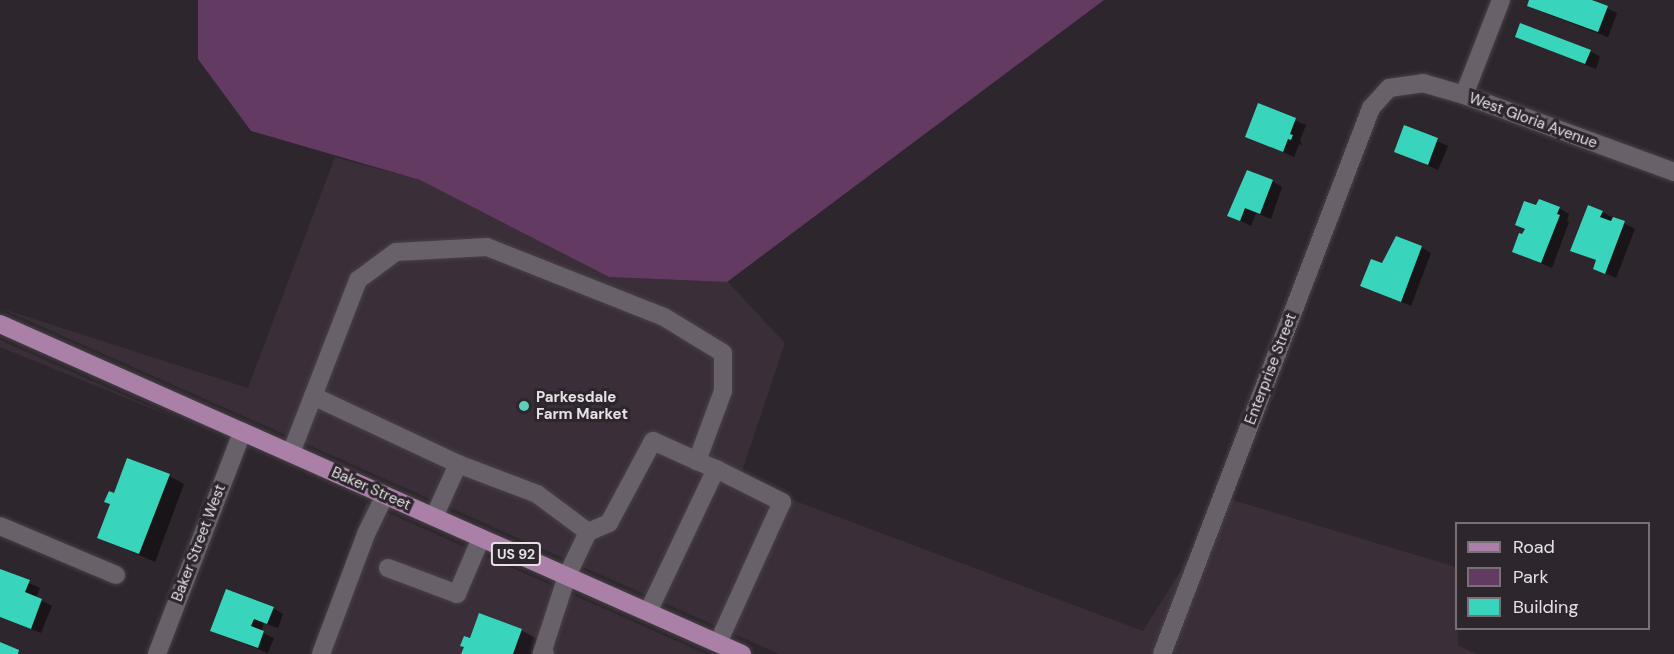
<!DOCTYPE html>
<style>
body{margin:0}
#map{position:relative;width:1674px;height:654px;overflow:hidden;background:#2d262c;font-family:"DM Sans",sans-serif}
div>[style]{position:absolute}
.built>*{inset:0;background:#3a2e39}
.green>*{inset:0;background:#633a62}
.shadow>*{inset:0;background:#0007}
.building>*{inset:0;background:#39d4bc}
.roads{filter:drop-shadow(0 0 2px #474147) drop-shadow(0 0 2px #474147)}
.minor>*{height:18px;margin:-9px;padding:0 9px;transform-origin:9px;border-radius:9px;background:#696169}
.major>*{height:18px;margin:-9px;padding:0 9px;transform-origin:9px;border-radius:9px;background:#aa80a8}
.dots>*{width:16px;height:16px;translate:-50% -50%;box-sizing:border-box;border:3px solid #2d262c;border-radius:50%}
span{translate:-50% -50%;white-space:nowrap;text-align:center;line-height:1.15;-webkit-text-stroke:6px #2d262c;paint-order:stroke}
.shield-label span{padding:2px 4px;background:#2d262c;border:2px solid;border-radius:4px;-webkit-text-stroke-width:0}
.shield-label{font-size:14px;color:#e5e1e5;font-weight:700}
.street-label{font-size:15px;color:#e5e1e5}
.poi-label{font-size:15px;color:#e5e1e5;font-weight:700}
.left{translate:0 -50%;text-align:left}
.legend{position:absolute;left:1455px;top:522px;width:195px;height:108px;box-sizing:border-box;background:#2d262c;border:2px solid #777176;margin:0;padding:8px 10px;list-style:none;font-size:18px;color:#e5e1e5}
.legend li{display:flex;align-items:center;gap:12px;height:30px}
.legend b{width:30px;border:2px solid #777176}
</style>
<div id="map">
<div class="built">
<i style="clip-path:polygon(335px 157px,420px 180px,609px 277px,728px 282px,785px 343px,739px 480px,1143px 631px,1226px 498px,1456px 567px,1458px 645px,1477px 654px,779px 654px,0 308px,248px 388px)"></i>
<i style="clip-path:polygon(0 340px,187px 423px,0 347px)"></i>
<i style="clip-path:polygon(366px 503px,706px 654px,319px 654px)"></i>
</div>
<div class="green">
<i style="clip-path:polygon(198px 0,1104px 0,727px 282px,609px 277px,420px 180px,251px 131px,198px 59px)"></i>
</div>
<div class="shadow">
<i style="clip-path:polygon(1531px 0,1595px 0,1594px 2px,1617px 13px,1608px 37px,1539px 11px,1529px 5px)"></i>
<i style="clip-path:polygon(1517px 37px,1590px 51px,1600px 57px,1596px 69px)"></i>
<i style="clip-path:polygon(1259px 105px,1306px 125px,1300px 140px,1302px 145px,1299px 144px,1294px 157px,1246px 136px)"></i>
<i style="clip-path:polygon(1405px 127px,1448px 146px,1438px 170px,1396px 151px)"></i>
<i style="clip-path:polygon(1272px 181px,1282px 187px,1271px 219px,1256px 213px,1251px 226px,1229px 215px)"></i>
<i style="clip-path:polygon(1537px 207px,1559px 208px,1569px 214px,1567px 220px,1569px 222px,1552px 268px,1514px 252px,1526px 230px,1517px 225px)"></i>
<i style="clip-path:polygon(1602px 212px,1635px 229px,1616px 278px,1594px 268px,1597px 261px,1572px 250px)"></i>
<i style="clip-path:polygon(1421px 247px,1431px 253px,1411px 306px,1362px 285px,1383px 265px)"></i>
<i style="clip-path:polygon(169px 476px,184px 484px,155px 562px,98px 537px,115px 495px)"></i>
<i style="clip-path:polygon(0 570px,40px 588px,36px 598px,52px 606px,41px 633px,0 617px)"></i>
<i style="clip-path:polygon(273px 608px,283px 614px,278px 628px,264px 623px,261px 632px,274px 638px,268px 653px,212px 631px)"></i>
<i style="clip-path:polygon(521px 630px,537px 639px,531px 654px,463px 654px,470px 640px)"></i>
</div>
<div class="building">
<i style="clip-path:polygon(1529px 0,1592px 0,1608px 6px,1598px 32px,1527px 6px)"></i>
<i style="clip-path:polygon(1520px 23px,1591px 50px,1585px 64px,1515px 37px)"></i>
<i style="clip-path:polygon(1258px 103px,1296px 118px,1290px 134px,1293px 135px,1291px 140px,1288px 139px,1283px 152px,1245px 137px)"></i>
<i style="clip-path:polygon(1404px 125px,1438px 138px,1428px 165px,1394px 152px)"></i>
<i style="clip-path:polygon(1247px 170px,1273px 180px,1260px 214px,1245px 208px,1240px 221px,1227px 216px)"></i>
<i style="clip-path:polygon(1539px 199px,1560px 207px,1557px 214px,1560px 215px,1541px 263px,1512px 252px,1519px 233px,1522px 234px,1525px 229px,1515px 225px,1524px 201px,1536px 205px)"></i>
<i style="clip-path:polygon(1588px 205px,1603px 211px,1600px 217px,1611px 221px,1613px 217px,1625px 221px,1605px 274px,1593px 269px,1596px 260px,1570px 251px)"></i>
<i style="clip-path:polygon(1396px 236px,1422px 246px,1401px 302px,1360px 286px,1371px 259px,1382px 263px)"></i>
<i style="clip-path:polygon(127px 458px,170px 474px,139px 554px,97px 538px,110px 504px,104px 502px,109px 491px,114px 493px)"></i>
<i style="clip-path:polygon(0 569px,30px 580px,25px 592px,42px 599px,31px 629px,0 617px)"></i>
<i style="clip-path:polygon(226px 589px,274px 607px,267px 624px,254px 619px,251px 626px,264px 631px,258px 648px,210px 631px)"></i>
<i style="clip-path:polygon(479px 613px,522px 629px,513px 654px,461px 654px,464px 647px,460px 646px,464px 636px,470px 638px)"></i>
<i style="clip-path:polygon(0 642px,19px 650px,18px 654px,0 654px)"></i>
</div>
<div class="roads">
<div class="minor">
<i style="left:1464px;top:95px;width:102px;rotate:-68.7deg"></i>
<i style="left:313px;top:396px;width:160px;rotate:25.1deg"></i>
<i style="left:458px;top:464px;width:85px;rotate:20.8deg"></i>
<i style="left:537px;top:494px;width:64px;rotate:36.7deg"></i>
<i style="left:588px;top:532px;width:49px;rotate:115.5deg"></i>
<i style="left:567px;top:576px;width:81px;rotate:108deg"></i>
<i style="left:542px;top:653px;width:3px;rotate:18deg"></i>
<i style="left:291px;top:453px;width:186px;rotate:-68.8deg"></i>
<i style="left:358px;top:280px;width:47px;rotate:-36.4deg"></i>
<i style="left:396px;top:252px;width:91px;rotate:-3.1deg"></i>
<i style="left:487px;top:247px;width:190px;rotate:21.6deg"></i>
<i style="left:664px;top:317px;width:69px;rotate:31.4deg"></i>
<i style="left:723px;top:353px;width:38px;rotate:90deg"></i>
<i style="left:723px;top:391px;width:75px;rotate:110.4deg"></i>
<i style="left:697px;top:461px;width:21px;rotate:23deg"></i>
<i style="left:716px;top:469px;width:158px;rotate:115.4deg"></i>
<i style="left:716px;top:469px;width:74px;rotate:26.6deg"></i>
<i style="left:782px;top:502px;width:155px;rotate:114.4deg"></i>
<i style="left:434px;top:517px;width:58px;rotate:-65.6deg"></i>
<i style="left:0;top:526px;width:126px;rotate:22.9deg"></i>
<i style="left:588px;top:532px;width:23px;rotate:-23deg"></i>
<i style="left:609px;top:523px;width:93px;rotate:-61.8deg"></i>
<i style="left:653px;top:441px;width:48px;rotate:24.4deg"></i>
<i style="left:388px;top:568px;width:74px;rotate:20.6deg"></i>
<i style="left:457px;top:594px;width:61px;rotate:-66.8deg"></i>
<i style="left:157px;top:654px;width:238px;rotate:-69deg"></i>
<i style="left:321px;top:654px;width:128px;rotate:-69.4deg"></i>
<i style="left:366px;top:534px;width:43px;rotate:-64deg"></i>
<i style="left:1162px;top:654px;width:585px;rotate:-69.05deg"></i>
<i style="left:1371px;top:108px;width:27px;rotate:-48deg"></i>
<i style="left:1389px;top:88px;width:34px;rotate:-8deg"></i>
<i style="left:1423px;top:83px;width:43px;rotate:16.3deg"></i>
<i style="left:1464px;top:95px;width:224px;rotate:20.1deg"></i>
</div>
<div class="major">
<i style="left:0;top:324px;width:812px;rotate:23.98deg"></i>
</div>
</div>
<div class="dots">
<i style="left:524px;top:406px;background:#5cceba"></i>
</div>
<div class="shield-label">
<span style="left:516px;top:554px">US 92</span>
</div>
<div class="street-label">
<span style="left:1533px;top:121px;rotate:20deg">West Gloria Avenue</span>
<span style="left:1271px;top:369px;rotate:-69deg">Enterprise Street</span>
<span style="left:371px;top:489px;rotate:24deg">Baker Street</span>
<span style="left:199px;top:543px;rotate:-69deg">Baker Street West</span>
</div>
<div class="poi-label">
<span class="left" style="left:536px;top:406px">Parkesdale<br>Farm Market</span>
</div>
<ul class="legend">
<li><b style="height:8px;background:#aa80a8"></b>Road</li>
<li><b style="height:16px;background:#633a62"></b>Park</li>
<li><b style="height:16px;background:#39d4bc"></b>Building</li>
</ul>
</div>
